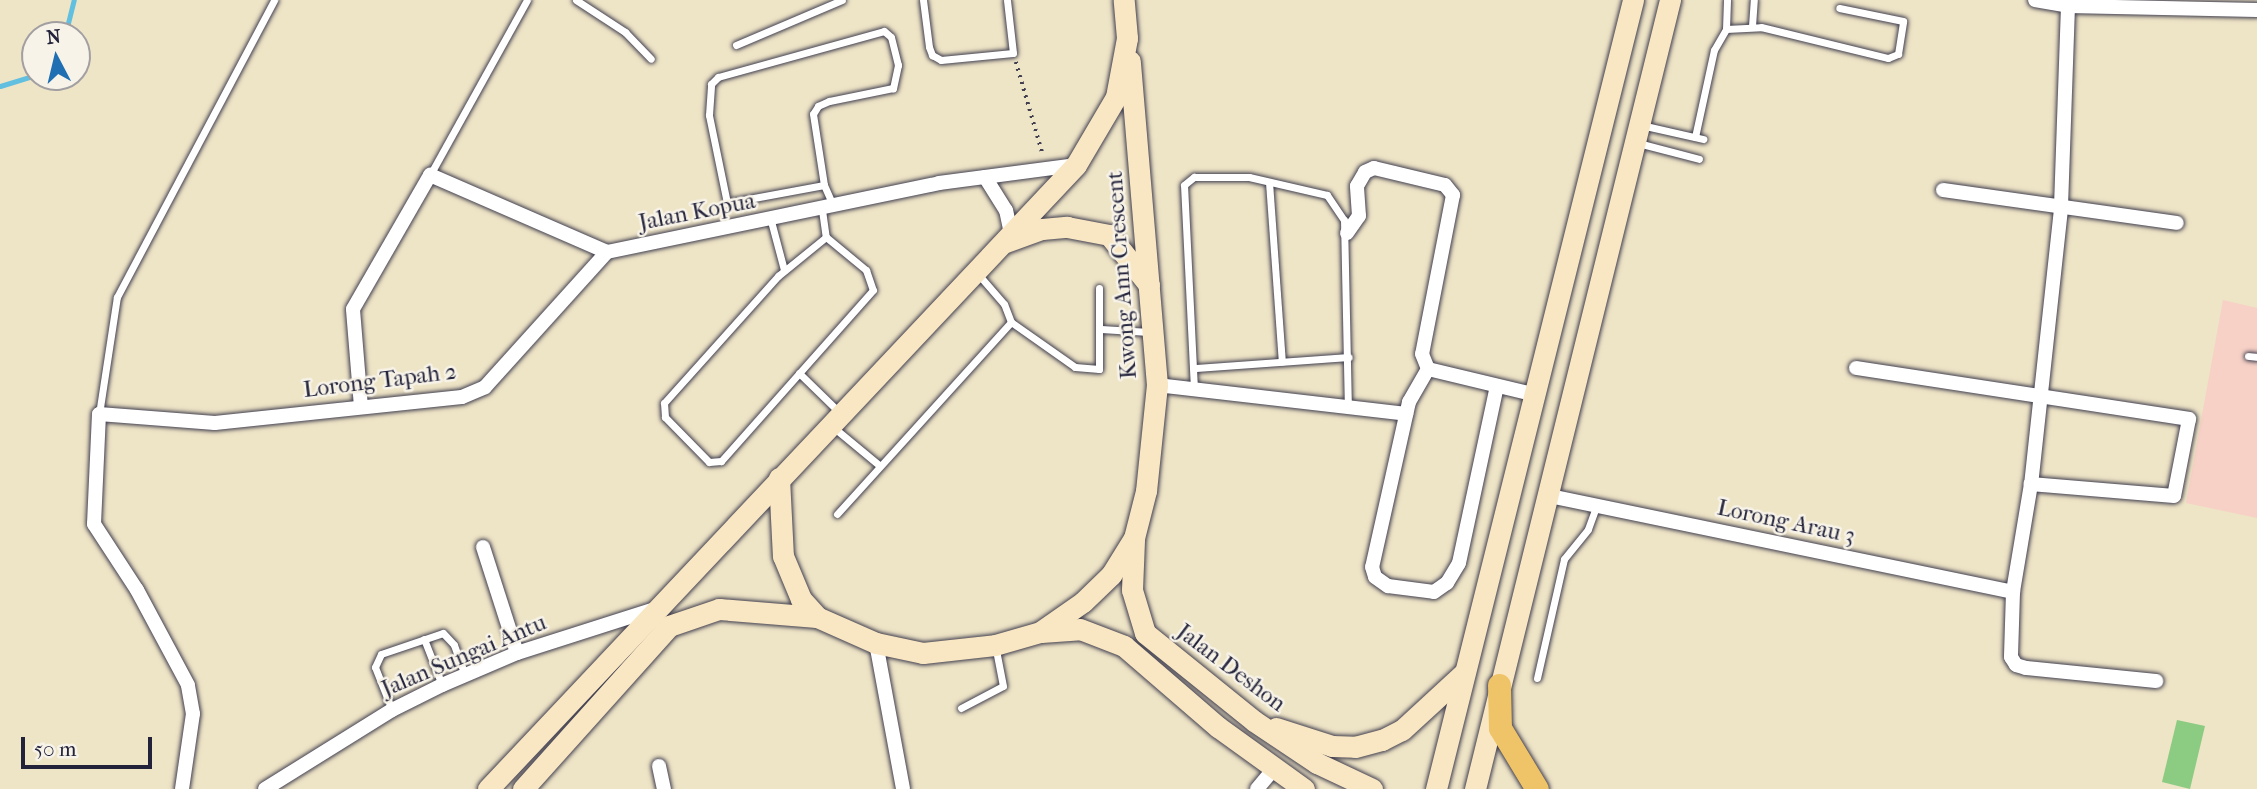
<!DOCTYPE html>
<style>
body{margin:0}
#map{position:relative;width:2257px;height:789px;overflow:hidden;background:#eee4c6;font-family:"IM FELL French Canon",serif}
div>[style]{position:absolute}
.built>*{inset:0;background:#f7d1c6}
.green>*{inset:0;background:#8bcb82}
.stream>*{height:5px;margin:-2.5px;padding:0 2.5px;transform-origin:2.5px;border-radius:2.5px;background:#61bfdf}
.path>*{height:3.5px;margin-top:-1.75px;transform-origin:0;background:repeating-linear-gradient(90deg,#413f50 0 2px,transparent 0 7px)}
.roads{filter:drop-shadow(0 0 2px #413f50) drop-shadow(0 0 2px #413f50)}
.lane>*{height:7px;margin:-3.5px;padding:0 3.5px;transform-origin:3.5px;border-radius:3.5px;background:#fff}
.street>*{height:14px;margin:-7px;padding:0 7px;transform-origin:7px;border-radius:7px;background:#fff}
.secondary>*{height:21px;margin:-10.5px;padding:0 10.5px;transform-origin:10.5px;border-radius:10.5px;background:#f9e7c3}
.primary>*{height:23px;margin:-11.5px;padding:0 11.5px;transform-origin:11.5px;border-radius:11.5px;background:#efc469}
span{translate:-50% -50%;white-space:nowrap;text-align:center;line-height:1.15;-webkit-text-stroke:5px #f7f3e8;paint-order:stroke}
.street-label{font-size:23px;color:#22223b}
.north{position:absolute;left:21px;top:21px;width:70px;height:70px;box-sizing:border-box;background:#f7f3e8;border:2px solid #a29fa3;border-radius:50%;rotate:353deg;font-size:19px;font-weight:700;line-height:28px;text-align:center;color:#22223b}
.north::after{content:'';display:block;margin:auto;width:24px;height:32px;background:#1f6fb2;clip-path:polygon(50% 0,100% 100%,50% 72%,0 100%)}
.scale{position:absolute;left:21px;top:737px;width:131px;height:32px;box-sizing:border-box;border:4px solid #22223b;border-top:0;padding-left:9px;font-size:21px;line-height:24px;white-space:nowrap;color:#22223b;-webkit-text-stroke:5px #f7f3e8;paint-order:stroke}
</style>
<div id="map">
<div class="built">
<i style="clip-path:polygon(2223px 300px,2257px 308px,2257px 518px,2186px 503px)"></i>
</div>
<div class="green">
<i style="clip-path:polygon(2177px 720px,2205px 726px,2190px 789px,2162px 782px)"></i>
</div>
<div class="stream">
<i style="left:65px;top:35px;width:36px;rotate:-76deg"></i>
<i style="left:0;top:86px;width:37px;rotate:-17deg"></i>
</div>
<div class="path">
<i style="left:1016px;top:62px;width:97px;rotate:73.8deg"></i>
</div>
<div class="roads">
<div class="lane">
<i style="left:576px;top:0;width:59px;rotate:33.1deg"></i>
<i style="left:625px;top:32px;width:37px;rotate:46deg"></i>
<i style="left:923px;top:0;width:47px;rotate:82.7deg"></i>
<i style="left:929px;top:47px;width:9px;rotate:69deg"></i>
<i style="left:932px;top:55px;width:10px;rotate:29deg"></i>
<i style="left:941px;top:60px;width:72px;rotate:-5.6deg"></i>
<i style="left:1013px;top:53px;width:53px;rotate:-96.5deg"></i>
<i style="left:1752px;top:26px;width:26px;rotate:-86deg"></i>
<i style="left:1726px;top:29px;width:29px;rotate:-88deg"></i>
<i style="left:736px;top:45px;width:115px;rotate:-23deg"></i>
<i style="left:1641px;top:125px;width:64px;rotate:12.7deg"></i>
<i style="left:1695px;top:137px;width:89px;rotate:-77.7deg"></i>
<i style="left:1714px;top:50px;width:24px;rotate:-60deg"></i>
<i style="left:1726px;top:29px;width:35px;rotate:-3deg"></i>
<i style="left:1761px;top:27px;width:131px;rotate:13.7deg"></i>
<i style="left:1888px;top:58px;width:11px;rotate:-22deg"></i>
<i style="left:1898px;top:54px;width:33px;rotate:-81deg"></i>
<i style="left:1903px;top:21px;width:65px;rotate:-168.5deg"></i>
<i style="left:1638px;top:143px;width:63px;rotate:14.7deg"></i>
<i style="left:430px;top:175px;width:200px;rotate:-61deg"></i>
<i style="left:1269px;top:182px;width:180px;rotate:85.9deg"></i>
<i style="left:824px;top:185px;width:99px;rotate:169.5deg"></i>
<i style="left:727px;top:203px;width:90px;rotate:-101.6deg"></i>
<i style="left:709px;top:115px;width:31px;rotate:-86deg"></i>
<i style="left:711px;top:84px;width:10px;rotate:-45deg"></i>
<i style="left:718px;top:77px;width:172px;rotate:-15.5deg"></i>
<i style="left:884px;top:31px;width:9px;rotate:41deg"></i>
<i style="left:891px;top:37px;width:29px;rotate:76deg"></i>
<i style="left:898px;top:65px;width:24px;rotate:102deg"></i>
<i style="left:893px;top:88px;width:65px;rotate:168.5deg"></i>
<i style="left:829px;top:101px;width:12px;rotate:156deg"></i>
<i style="left:818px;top:106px;width:9px;rotate:122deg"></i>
<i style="left:813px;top:114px;width:72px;rotate:81.2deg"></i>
<i style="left:824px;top:185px;width:22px;rotate:66deg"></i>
<i style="left:822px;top:210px;width:27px;rotate:82deg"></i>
<i style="left:826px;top:237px;width:52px;rotate:39.5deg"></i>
<i style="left:866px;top:270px;width:21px;rotate:71deg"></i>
<i style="left:873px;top:290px;width:229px;rotate:131.6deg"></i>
<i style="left:721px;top:461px;width:12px;rotate:175deg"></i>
<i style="left:709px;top:462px;width:63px;rotate:-134.4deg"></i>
<i style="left:665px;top:417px;width:14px;rotate:-94deg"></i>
<i style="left:664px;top:403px;width:171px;rotate:-48.1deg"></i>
<i style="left:778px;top:276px;width:62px;rotate:-39.1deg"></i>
<i style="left:771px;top:221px;width:51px;rotate:75.1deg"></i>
<i style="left:1011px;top:322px;width:78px;rotate:35.1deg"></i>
<i style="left:1075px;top:367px;width:24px;rotate:5deg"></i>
<i style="left:1099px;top:369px;width:81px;rotate:-90deg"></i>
<i style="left:1101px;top:329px;width:48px;rotate:3.6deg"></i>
<i style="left:2248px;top:356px;width:9px;rotate:6deg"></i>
<i style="left:1196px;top:368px;width:153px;rotate:-4.1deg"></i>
<i style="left:799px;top:373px;width:57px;rotate:44.3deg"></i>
<i style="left:1194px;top:389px;width:204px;rotate:-92.8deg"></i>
<i style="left:1184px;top:185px;width:13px;rotate:-39deg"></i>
<i style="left:1194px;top:177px;width:55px"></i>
<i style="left:1249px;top:177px;width:80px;rotate:13deg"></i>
<i style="left:1327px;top:195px;width:30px;rotate:56deg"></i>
<i style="left:1344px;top:220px;width:187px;rotate:88.8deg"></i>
<i style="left:99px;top:414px;width:118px;rotate:-81.3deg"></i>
<i style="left:117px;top:297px;width:336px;rotate:-62.1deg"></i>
<i style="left:833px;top:427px;width:60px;rotate:39.6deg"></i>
<i style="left:837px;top:514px;width:259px;rotate:-47.8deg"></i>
<i style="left:1011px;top:322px;width:19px;rotate:-111deg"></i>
<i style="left:1004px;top:304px;width:40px;rotate:-131deg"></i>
<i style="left:424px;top:639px;width:49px;rotate:68.6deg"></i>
<i style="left:1537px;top:678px;width:122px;rotate:-77.2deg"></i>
<i style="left:1564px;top:559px;width:38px;rotate:-51deg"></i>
<i style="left:1588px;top:529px;width:23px;rotate:-70deg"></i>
<i style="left:961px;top:708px;width:47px;rotate:-27.6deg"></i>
<i style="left:1003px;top:686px;width:38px;rotate:-101deg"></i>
<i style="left:392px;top:710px;width:46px;rotate:-111.6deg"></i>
<i style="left:375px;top:667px;width:14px;rotate:-65deg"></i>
<i style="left:381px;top:654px;width:65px;rotate:-18.7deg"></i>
<i style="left:443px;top:633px;width:16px;rotate:47deg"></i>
<i style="left:454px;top:645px;width:33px;rotate:70deg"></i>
</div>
<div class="street">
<i style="left:2035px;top:0;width:34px;rotate:10deg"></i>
<i style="left:2068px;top:6px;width:189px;rotate:1.2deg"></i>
<i style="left:2068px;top:6px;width:203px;rotate:92deg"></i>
<i style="left:2061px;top:209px;width:277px;rotate:96.2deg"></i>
<i style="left:2031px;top:484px;width:109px;rotate:99.5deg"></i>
<i style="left:2013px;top:592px;width:65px;rotate:91.8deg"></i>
<i style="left:2011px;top:657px;width:9px;rotate:58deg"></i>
<i style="left:2016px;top:665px;width:10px;rotate:17deg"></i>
<i style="left:2026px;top:668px;width:131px;rotate:5.7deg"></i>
<i style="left:985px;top:177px;width:39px;rotate:58deg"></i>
<i style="left:1006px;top:210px;width:25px;rotate:78deg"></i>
<i style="left:1943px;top:190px;width:236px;rotate:8deg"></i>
<i style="left:1347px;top:233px;width:21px;rotate:-55deg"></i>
<i style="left:1359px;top:216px;width:30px;rotate:-94deg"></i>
<i style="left:1357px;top:186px;width:16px;rotate:-60deg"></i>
<i style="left:1365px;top:172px;width:10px;rotate:-24deg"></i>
<i style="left:1374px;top:168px;width:73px;rotate:13.5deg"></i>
<i style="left:1445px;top:185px;width:13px;rotate:51deg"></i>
<i style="left:1453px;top:195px;width:162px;rotate:101deg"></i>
<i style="left:1422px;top:354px;width:16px;rotate:68deg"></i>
<i style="left:1856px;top:368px;width:337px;rotate:8.7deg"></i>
<i style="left:2189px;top:419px;width:78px;rotate:101deg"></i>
<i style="left:2174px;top:496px;width:144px;rotate:-175.2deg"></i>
<i style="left:1428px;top:369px;width:38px;rotate:120deg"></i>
<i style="left:1409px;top:402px;width:169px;rotate:102.6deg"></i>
<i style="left:1372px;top:567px;width:10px;rotate:73deg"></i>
<i style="left:1375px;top:577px;width:16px;rotate:35deg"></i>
<i style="left:1388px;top:586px;width:46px;rotate:7.4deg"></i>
<i style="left:1434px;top:592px;width:16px;rotate:-35deg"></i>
<i style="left:1447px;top:583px;width:23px;rotate:-59deg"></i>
<i style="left:1459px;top:563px;width:181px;rotate:-77.9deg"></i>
<i style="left:1428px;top:369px;width:111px;rotate:13.5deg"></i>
<i style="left:1157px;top:385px;width:251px;rotate:6.6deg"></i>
<i style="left:361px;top:407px;width:98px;rotate:-94.7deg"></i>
<i style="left:353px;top:309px;width:155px;rotate:-60.1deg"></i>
<i style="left:430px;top:175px;width:193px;rotate:23.5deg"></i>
<i style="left:607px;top:252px;width:339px;rotate:-11.7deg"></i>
<i style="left:939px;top:183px;width:137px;rotate:-7.5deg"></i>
<i style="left:1550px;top:496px;width:473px;rotate:11.7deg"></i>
<i style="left:483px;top:547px;width:111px;rotate:72.2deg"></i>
<i style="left:876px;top:643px;width:148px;rotate:79.5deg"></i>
<i style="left:659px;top:766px;width:24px;rotate:78deg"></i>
<i style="left:182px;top:789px;width:76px;rotate:-81.7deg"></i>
<i style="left:193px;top:714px;width:29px;rotate:-100deg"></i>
<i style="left:188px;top:685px;width:108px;rotate:-118.2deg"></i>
<i style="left:137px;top:590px;width:79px;rotate:-123.1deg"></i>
<i style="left:94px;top:524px;width:110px;rotate:-87.4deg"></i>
<i style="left:99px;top:414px;width:116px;rotate:4.4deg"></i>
<i style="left:215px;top:423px;width:248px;rotate:-6deg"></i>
<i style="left:462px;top:397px;width:25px;rotate:-23deg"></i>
<i style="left:485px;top:387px;width:182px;rotate:-47.9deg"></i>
<i style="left:265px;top:789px;width:150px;rotate:-31.9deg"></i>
<i style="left:392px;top:710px;width:56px;rotate:-26.6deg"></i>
<i style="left:442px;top:685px;width:82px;rotate:-23.1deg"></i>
<i style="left:517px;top:653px;width:145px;rotate:-17.7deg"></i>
<i style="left:1257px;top:789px;width:25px;rotate:-50deg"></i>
</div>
<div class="secondary">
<i style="left:1006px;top:242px;width:38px;rotate:-20deg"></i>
<i style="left:1042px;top:229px;width:25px;rotate:-5deg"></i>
<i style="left:1067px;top:227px;width:43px;rotate:10.8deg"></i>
<i style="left:1109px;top:235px;width:64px;rotate:51.3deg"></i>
<i style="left:779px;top:478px;width:78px;rotate:87.1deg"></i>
<i style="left:783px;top:556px;width:47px;rotate:67.3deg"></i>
<i style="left:801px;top:599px;width:24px;rotate:48deg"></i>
<i style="left:817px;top:617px;width:64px;rotate:23.8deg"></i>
<i style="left:876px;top:643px;width:48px;rotate:12deg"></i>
<i style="left:923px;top:653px;width:72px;rotate:-6.3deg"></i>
<i style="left:995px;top:645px;width:47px;rotate:-16.1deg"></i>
<i style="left:1040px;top:632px;width:52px;rotate:-34.9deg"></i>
<i style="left:1083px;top:602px;width:39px;rotate:-44deg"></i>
<i style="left:1111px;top:575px;width:44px;rotate:-58.1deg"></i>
<i style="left:1134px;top:538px;width:49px;rotate:-75.7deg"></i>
<i style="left:1146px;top:491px;width:107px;rotate:-84.1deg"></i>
<i style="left:1157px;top:385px;width:325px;rotate:-94.8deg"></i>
<i style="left:1134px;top:540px;width:50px;rotate:92.3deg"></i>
<i style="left:1132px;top:590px;width:45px;rotate:73.2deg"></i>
<i style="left:1145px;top:633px;width:140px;rotate:38.9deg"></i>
<i style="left:1254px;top:721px;width:76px;rotate:33.7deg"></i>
<i style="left:1317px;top:763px;width:61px;rotate:25.3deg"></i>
<i style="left:1041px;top:632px;width:39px;rotate:-4deg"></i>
<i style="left:1080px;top:629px;width:47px;rotate:21.1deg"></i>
<i style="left:1124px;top:646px;width:124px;rotate:40.8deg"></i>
<i style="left:1218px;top:727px;width:106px;rotate:35.8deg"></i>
<i style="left:1276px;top:728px;width:59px;rotate:17.8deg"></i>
<i style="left:1332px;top:746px;width:23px;rotate:2deg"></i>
<i style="left:1355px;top:747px;width:28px;rotate:-15deg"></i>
<i style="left:1382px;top:740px;width:22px;rotate:-27deg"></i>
<i style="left:1402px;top:730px;width:84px;rotate:-42.6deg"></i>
<i style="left:488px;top:789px;width:857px;rotate:-46.7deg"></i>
<i style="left:1076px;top:165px;width:79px;rotate:-59.5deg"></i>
<i style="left:1116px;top:97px;width:60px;rotate:-79.4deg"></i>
<i style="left:1127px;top:38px;width:38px;rotate:-95deg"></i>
<i style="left:523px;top:789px;width:219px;rotate:-48.1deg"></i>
<i style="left:669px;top:626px;width:53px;rotate:-18.8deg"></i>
<i style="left:719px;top:609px;width:98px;rotate:4.7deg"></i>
<i style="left:1436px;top:789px;width:813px;rotate:-75.98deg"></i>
<i style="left:1475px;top:789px;width:813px;rotate:-76.12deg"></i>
</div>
<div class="primary">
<i style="left:1499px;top:685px;width:43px;rotate:88.7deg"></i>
<i style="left:1500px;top:728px;width:71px;rotate:58.8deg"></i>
</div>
</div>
<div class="street-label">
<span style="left:697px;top:212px;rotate:-11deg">Jalan Kopua</span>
<span style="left:1122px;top:275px;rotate:-94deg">Kwong Ann Crescent</span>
<span style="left:380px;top:381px;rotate:-7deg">Lorong Tapah 2</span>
<span style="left:1786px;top:522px;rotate:12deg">Lorong Arau 3</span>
<span style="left:464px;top:656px;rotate:-23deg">Jalan Sungai Antu</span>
<span style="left:1231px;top:668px;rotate:37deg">Jalan Deshon</span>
</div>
<div class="north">N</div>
<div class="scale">50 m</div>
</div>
